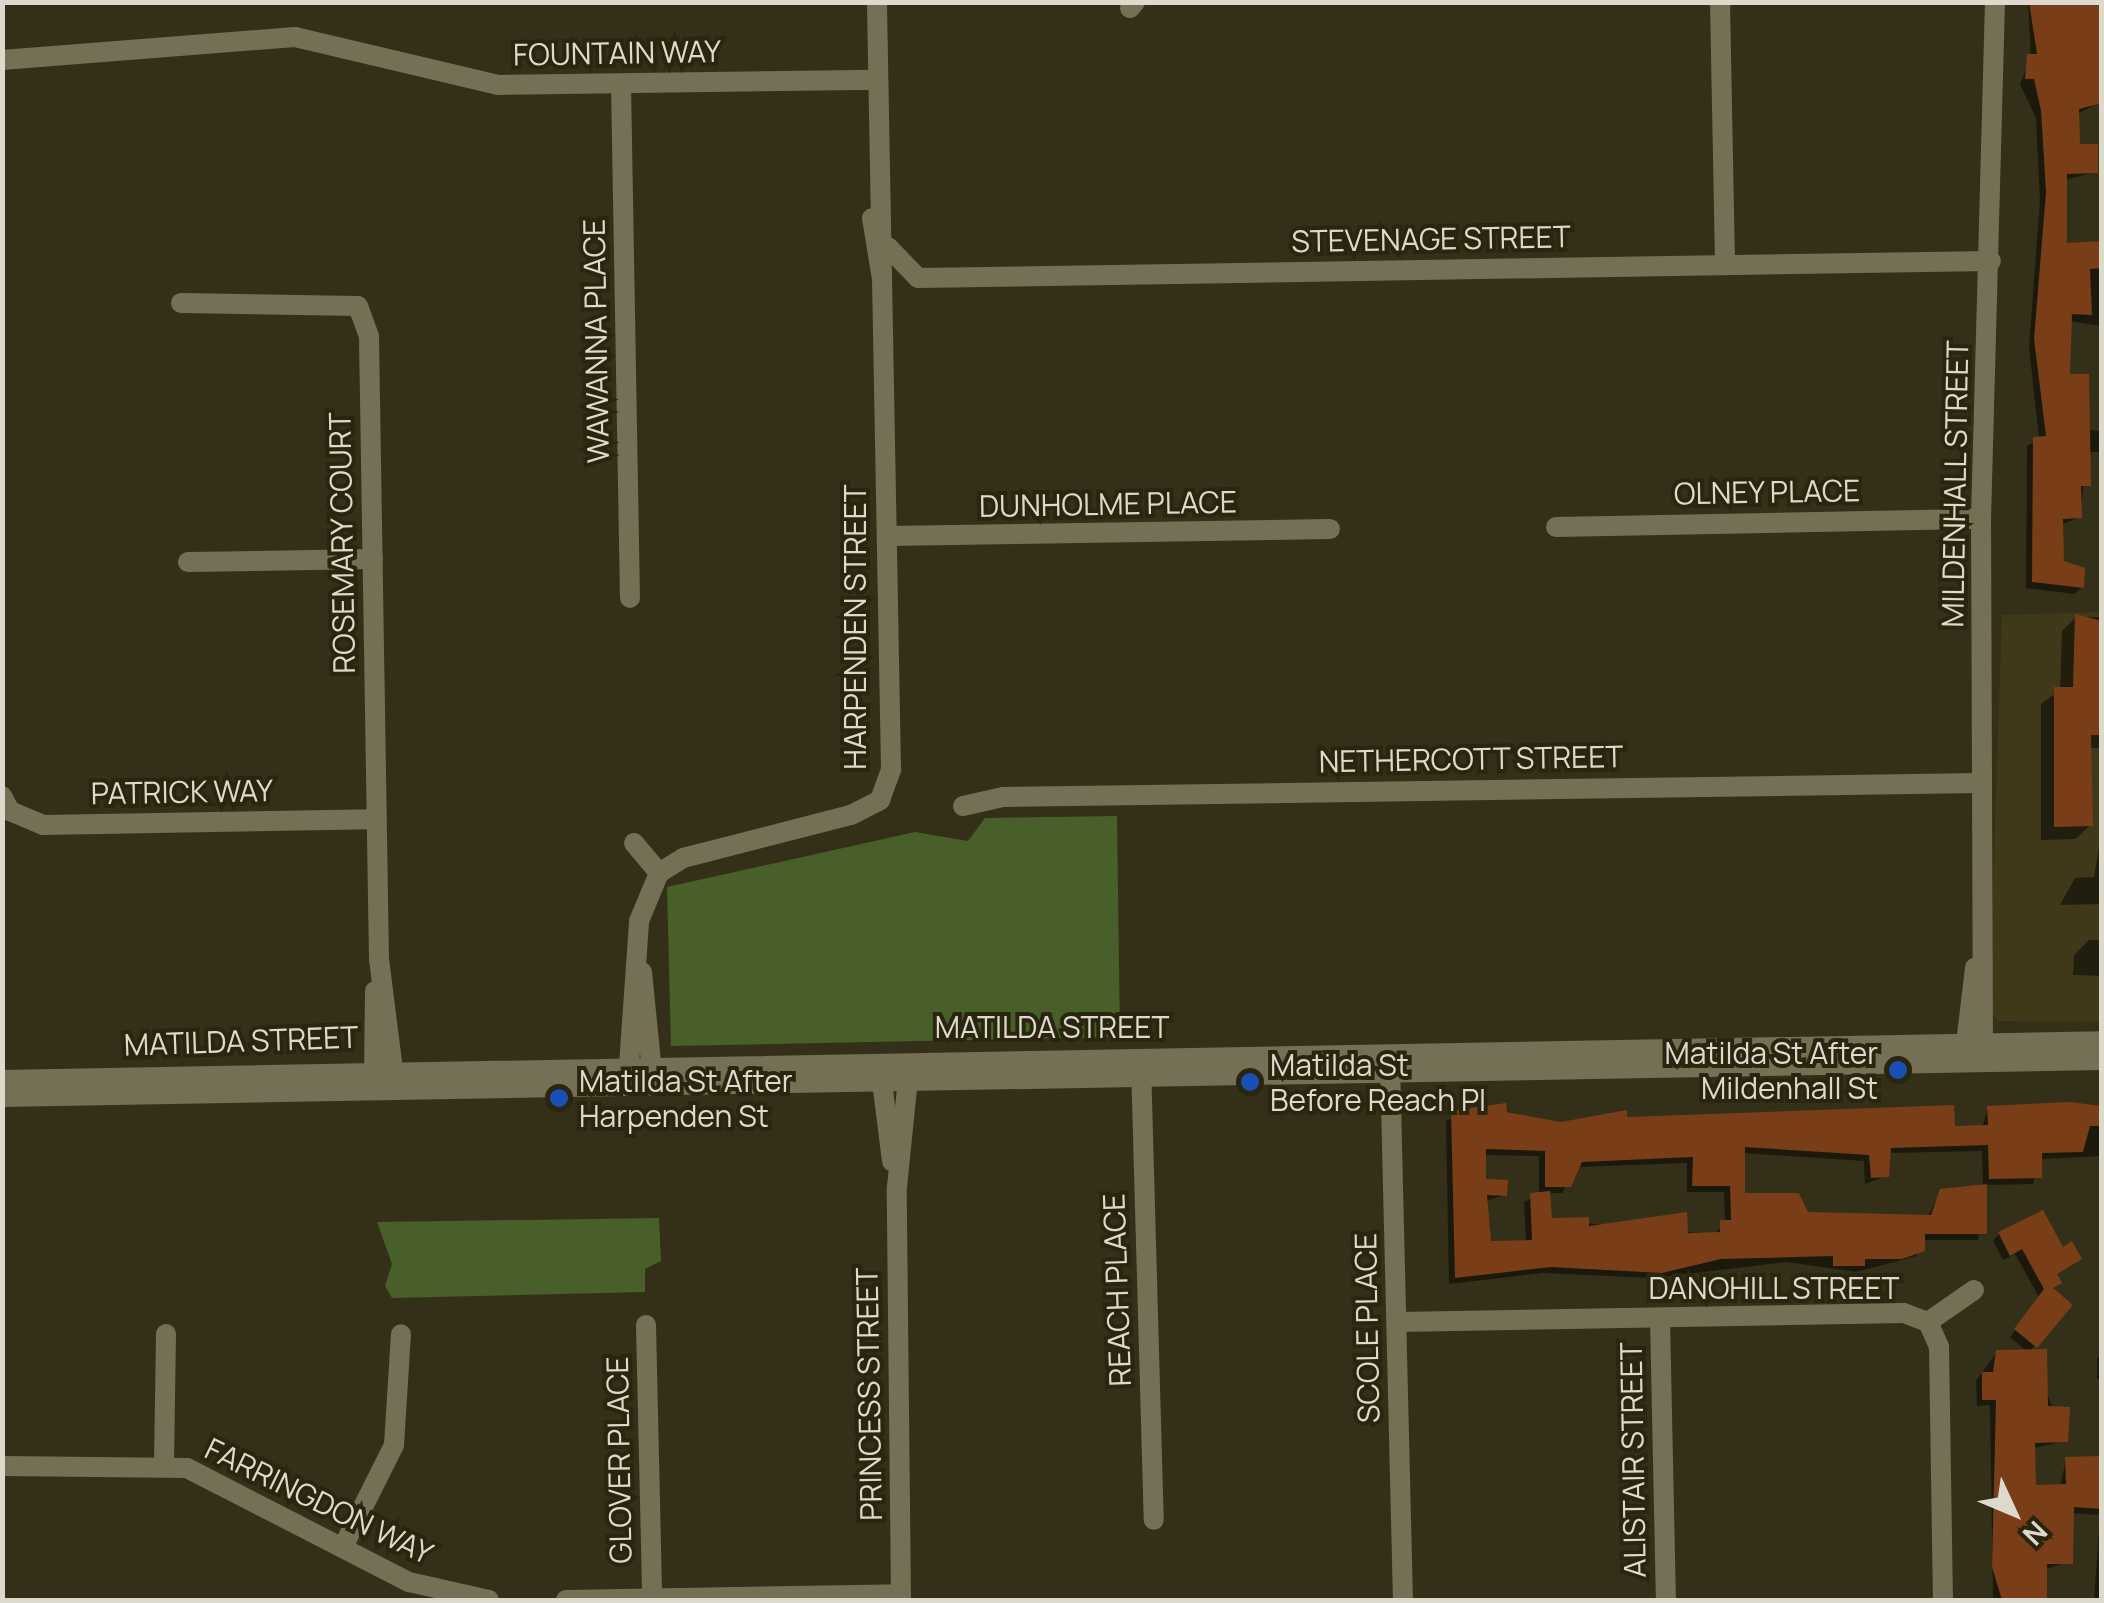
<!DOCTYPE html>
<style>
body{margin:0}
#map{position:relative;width:2104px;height:1603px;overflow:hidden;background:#342f18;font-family:Manrope,sans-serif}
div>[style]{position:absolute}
.built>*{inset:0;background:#3f391a}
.green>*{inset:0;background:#495f29}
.shadow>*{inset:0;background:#0007}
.building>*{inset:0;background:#793e17}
.minor>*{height:20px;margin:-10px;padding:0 10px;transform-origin:10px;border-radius:10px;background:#756f56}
.dots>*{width:28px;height:28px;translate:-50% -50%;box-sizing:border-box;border:5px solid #2a250e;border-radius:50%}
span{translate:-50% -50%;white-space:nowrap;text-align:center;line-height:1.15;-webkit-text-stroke:8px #2a250e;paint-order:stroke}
.street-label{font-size:30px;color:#dddacd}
.poi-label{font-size:30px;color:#dddacd}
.right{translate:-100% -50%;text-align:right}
.left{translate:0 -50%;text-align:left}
.frame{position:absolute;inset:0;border:5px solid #dddacd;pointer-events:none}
.north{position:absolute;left:1964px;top:1463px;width:100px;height:100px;-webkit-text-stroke:8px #2a250e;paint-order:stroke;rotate:134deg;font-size:28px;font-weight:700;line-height:40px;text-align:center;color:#dddacd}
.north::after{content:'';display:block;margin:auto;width:35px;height:45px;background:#dddacd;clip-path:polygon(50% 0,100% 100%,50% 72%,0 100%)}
</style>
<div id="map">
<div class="built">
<i style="clip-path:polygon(2101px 612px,2101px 1022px,1999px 1021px,1989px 1011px,2002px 615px)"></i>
</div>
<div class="green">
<i style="clip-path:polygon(1117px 816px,1120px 1037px,671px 1046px,667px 887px,915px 832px,968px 841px,985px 818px)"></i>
<i style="clip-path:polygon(659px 1218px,661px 1261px,645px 1269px,645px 1292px,392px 1298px,385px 1286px,392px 1264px,377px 1222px)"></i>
</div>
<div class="shadow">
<i style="clip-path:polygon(2028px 2px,2102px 2px,2101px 102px,2077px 114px,2077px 147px,2096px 172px,2064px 180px,2065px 246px,2102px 244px,2102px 326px,2069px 321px,2067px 376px,2086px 430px,2102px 431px,2102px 452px,2087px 452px,2080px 517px,2060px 525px,2061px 562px,2082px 587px,2075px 594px,2026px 588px,2027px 446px,2039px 439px,2029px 347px,2040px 200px,2036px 118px,2020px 84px,2031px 57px)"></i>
<i style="clip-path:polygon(2076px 617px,2102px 617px,2102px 748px,2089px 748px,2090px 825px,2076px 839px,2041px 840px,2041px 704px,2060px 690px,2062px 631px)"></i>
<i style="clip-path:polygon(2102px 828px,2102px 904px,2060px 905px,2075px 878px,2094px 877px)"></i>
<i style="clip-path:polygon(2089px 940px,2102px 940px,2102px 976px,2073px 975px,2074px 955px)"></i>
<i style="clip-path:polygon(evenodd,1484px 1106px,1561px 1124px,1953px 1128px,1982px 1128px,1988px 1108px,2102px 1106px,2102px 1156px,2039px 1159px,2033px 1184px,1985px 1185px,1978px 1240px,1923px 1240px,1916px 1256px,1856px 1272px,1787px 1262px,1654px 1278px,1543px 1273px,1449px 1284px,1446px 1121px,1484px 1106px,1982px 1151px,1983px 1187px,1941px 1191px,1927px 1218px,1806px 1215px,1743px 1196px,1743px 1153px,1864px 1161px,1865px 1184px,1886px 1176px,1888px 1153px,1982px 1151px,1484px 1106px,1483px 1155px,1539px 1156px,1539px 1195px,1524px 1202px,1526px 1242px,1489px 1244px,1485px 1201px,1505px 1195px,1484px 1182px,1483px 1155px,1484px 1106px,1687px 1163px,1687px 1192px,1724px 1192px,1725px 1223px,1714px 1234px,1549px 1220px,1548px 1193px,1562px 1193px,1576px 1167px,1687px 1163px)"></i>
<i style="clip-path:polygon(1999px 1234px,2079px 1259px,2055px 1275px,2051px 1290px,2069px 1305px,2030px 1351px,2066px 1441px,2033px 1448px,2034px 1487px,2060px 1486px,2066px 1460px,2102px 1459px,2102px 1600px,2094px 1600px,2100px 1515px,2071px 1513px,2064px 1563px,2044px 1570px,2045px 1600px,1993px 1600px,1990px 1405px,1977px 1406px,1976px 1381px,1997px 1352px,2026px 1351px,2010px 1337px,2039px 1297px,2015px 1254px,2003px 1260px,1993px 1241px)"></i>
<i style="clip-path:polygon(2102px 1354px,2102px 1379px,2097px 1379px,2097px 1358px)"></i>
</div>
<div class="building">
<i style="clip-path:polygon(2029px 2px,2102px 2px,2102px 103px,2079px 109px,2080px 144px,2098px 144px,2098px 173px,2067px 174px,2067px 243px,2102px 241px,2102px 268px,2090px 269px,2092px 315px,2072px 314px,2070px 374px,2089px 374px,2091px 486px,2081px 486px,2082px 518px,2063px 519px,2064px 561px,2085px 568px,2084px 588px,2032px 582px,2033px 437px,2046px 436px,2034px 339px,2046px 192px,2041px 111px,2034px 79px,2025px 79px,2027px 54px,2037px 54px)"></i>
<i style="clip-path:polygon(2075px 614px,2102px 621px,2102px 735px,2091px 735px,2093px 826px,2054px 827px,2054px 687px,2073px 687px)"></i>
<i style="clip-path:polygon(evenodd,2070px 1102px,2102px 1106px,2102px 1126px,2090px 1126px,2083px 1152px,2042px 1153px,2042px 1178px,1989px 1179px,1988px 1145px,1891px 1148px,1889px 1177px,1871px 1178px,1869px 1155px,1745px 1147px,1745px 1193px,1799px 1193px,1808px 1212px,1931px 1215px,1940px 1189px,1987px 1184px,1987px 1234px,1925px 1234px,1925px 1251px,1902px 1259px,1865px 1259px,1865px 1266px,1833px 1266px,1833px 1256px,1721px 1259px,1662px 1273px,1551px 1267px,1455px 1278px,1451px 1111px,1506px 1103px,1507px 1112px,1561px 1122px,1627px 1110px,1627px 1117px,1954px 1105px,1955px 1126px,1988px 1125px,1987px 1106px,2070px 1102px,1486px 1149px,1545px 1151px,1545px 1187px,1571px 1187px,1582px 1162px,1693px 1157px,1692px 1186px,1730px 1186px,1731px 1220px,1720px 1220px,1720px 1232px,1688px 1233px,1687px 1212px,1589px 1226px,1589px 1217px,1552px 1218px,1550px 1191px,1530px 1193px,1532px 1240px,1491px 1241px,1487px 1195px,1507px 1196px,1508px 1180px,1486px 1179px,1486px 1149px)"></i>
<i style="clip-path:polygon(2043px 1210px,2063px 1247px,2072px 1241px,2082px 1259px,2057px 1274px,2062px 1283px,2053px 1288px,2073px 1305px,2037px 1348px,2014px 1329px,2044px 1289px,2022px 1249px,2010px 1256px,1998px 1232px)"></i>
<i style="clip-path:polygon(2047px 1349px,2048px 1406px,2070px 1407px,2068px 1442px,2035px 1443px,2036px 1485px,2066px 1484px,2065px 1457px,2102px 1456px,2102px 1509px,2074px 1507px,2073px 1564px,2047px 1564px,2047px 1600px,2002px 1600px,1992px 1567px,1996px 1400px,1982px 1400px,1982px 1372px,1993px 1372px,1996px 1350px)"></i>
</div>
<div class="minor">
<i style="left:1720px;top:2px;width:263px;rotate:88.9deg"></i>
<i style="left:1130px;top:8px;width:8px;rotate:-50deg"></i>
<i style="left:2px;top:60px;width:294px;rotate:-4.5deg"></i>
<i style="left:295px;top:37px;width:209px;rotate:13.3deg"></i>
<i style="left:498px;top:85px;width:380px;rotate:-0.8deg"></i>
<i style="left:621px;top:84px;width:514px;rotate:89deg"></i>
<i style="left:872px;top:218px;width:62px;rotate:80.7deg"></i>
<i style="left:888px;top:247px;width:43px;rotate:45.9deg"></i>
<i style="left:918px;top:278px;width:1073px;rotate:-0.91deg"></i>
<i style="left:181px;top:303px;width:177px;rotate:1deg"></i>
<i style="left:358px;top:306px;width:33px;rotate:70deg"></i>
<i style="left:369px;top:337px;width:622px;rotate:89.08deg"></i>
<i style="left:379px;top:959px;width:120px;rotate:82.8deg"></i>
<i style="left:1556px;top:527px;width:425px;rotate:-1.1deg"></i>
<i style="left:887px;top:536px;width:443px;rotate:-0.9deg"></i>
<i style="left:188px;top:562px;width:185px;rotate:-0.9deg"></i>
<i style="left:2px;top:796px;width:17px;rotate:62deg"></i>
<i style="left:10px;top:811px;width:36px;rotate:23deg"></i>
<i style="left:43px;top:825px;width:331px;rotate:-1deg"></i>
<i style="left:963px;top:806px;width:41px;rotate:-12.7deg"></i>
<i style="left:1003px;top:797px;width:977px;rotate:-0.82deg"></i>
<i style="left:634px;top:843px;width:39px;rotate:50deg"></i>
<i style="left:642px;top:972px;width:111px;rotate:84.3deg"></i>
<i style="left:1965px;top:1052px;width:85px;rotate:-83.2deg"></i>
<i style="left:1983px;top:1055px;width:536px;rotate:-90.21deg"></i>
<i style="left:1981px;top:519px;width:517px;rotate:-88.45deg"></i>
<i style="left:1390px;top:1062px;width:538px;rotate:88.62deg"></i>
<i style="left:1141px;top:1064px;width:456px;rotate:88.4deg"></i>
<i style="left:880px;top:1066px;width:96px;rotate:82.8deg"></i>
<i style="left:374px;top:1076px;width:85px;rotate:-89.3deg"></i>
<i style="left:2px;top:1080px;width:2100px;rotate:-1.06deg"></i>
<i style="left:628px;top:1080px;width:159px;rotate:-86deg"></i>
<i style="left:639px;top:921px;width:52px;rotate:-67.4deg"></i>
<i style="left:659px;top:873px;width:28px;rotate:-32deg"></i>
<i style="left:683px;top:858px;width:173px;rotate:-14.4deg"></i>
<i style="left:851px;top:815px;width:33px;rotate:-27deg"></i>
<i style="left:880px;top:800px;width:33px;rotate:-70deg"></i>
<i style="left:891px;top:769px;width:767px;rotate:-91.05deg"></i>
<i style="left:2px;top:1097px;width:2100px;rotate:-1.01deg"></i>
<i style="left:1660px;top:1318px;width:282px;rotate:88.8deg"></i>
<i style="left:1398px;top:1322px;width:506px;rotate:-1.02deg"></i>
<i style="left:1904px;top:1313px;width:26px;rotate:21deg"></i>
<i style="left:1928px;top:1322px;width:27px;rotate:66deg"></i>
<i style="left:1939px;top:1347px;width:253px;rotate:89.1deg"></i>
<i style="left:1928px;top:1322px;width:56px;rotate:-34.8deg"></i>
<i style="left:646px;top:1325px;width:269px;rotate:88.7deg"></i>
<i style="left:164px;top:1463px;width:129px;rotate:-89.1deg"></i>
<i style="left:2px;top:1466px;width:185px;rotate:0.6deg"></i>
<i style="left:187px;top:1468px;width:250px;rotate:27.2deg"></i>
<i style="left:409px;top:1582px;width:82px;rotate:12.7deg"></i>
<i style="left:343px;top:1547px;width:114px;rotate:-63.4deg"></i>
<i style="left:394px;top:1445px;width:111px;rotate:-86.4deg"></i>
<i style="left:566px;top:1600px;width:335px;rotate:-1deg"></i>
<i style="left:901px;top:1600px;width:413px;rotate:-90.6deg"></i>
<i style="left:897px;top:1187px;width:120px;rotate:-84.2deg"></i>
</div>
<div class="dots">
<i style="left:1898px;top:1070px;background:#1a4fb4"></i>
<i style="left:1250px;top:1082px;background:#1a4fb4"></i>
<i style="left:559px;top:1098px;background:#1a4fb4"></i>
</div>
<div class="street-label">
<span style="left:617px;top:53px;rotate:-1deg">FOUNTAIN WAY</span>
<span style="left:1431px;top:239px;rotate:-1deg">STEVENAGE STREET</span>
<span style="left:596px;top:341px;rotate:-91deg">WAWANNA PLACE</span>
<span style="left:1955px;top:484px;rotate:-89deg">MILDENHALL STREET</span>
<span style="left:1767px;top:492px;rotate:-1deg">OLNEY PLACE</span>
<span style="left:1108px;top:504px;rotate:-1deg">DUNHOLME PLACE</span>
<span style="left:342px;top:543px;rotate:-91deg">ROSEMARY COURT</span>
<span style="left:855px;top:627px;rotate:-90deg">HARPENDEN STREET</span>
<span style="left:1471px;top:759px;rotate:-1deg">NETHERCOTT STREET</span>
<span style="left:182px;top:792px;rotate:-1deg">PATRICK WAY</span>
<span style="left:1052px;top:1027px">MATILDA STREET</span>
<span style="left:241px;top:1041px;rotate:-2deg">MATILDA STREET</span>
<span style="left:1774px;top:1288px">DANOHILL STREET</span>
<span style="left:1117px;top:1290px;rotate:-92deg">REACH PLACE</span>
<span style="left:1367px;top:1328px;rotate:-91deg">SCOLE PLACE</span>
<span style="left:869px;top:1394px;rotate:-91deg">PRINCESS STREET</span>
<span style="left:619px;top:1460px;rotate:-91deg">GLOVER PLACE</span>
<span style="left:1633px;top:1460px;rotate:-91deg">ALISTAIR STREET</span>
<span style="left:319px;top:1501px;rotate:26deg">FARRINGDON WAY</span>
</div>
<div class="poi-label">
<span class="right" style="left:1878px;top:1070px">Matilda St After<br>Mildenhall St</span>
<span class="left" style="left:1270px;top:1082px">Matilda St<br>Before Reach Pl</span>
<span class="left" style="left:579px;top:1098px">Matilda St After<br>Harpenden St</span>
</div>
<div class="frame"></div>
<div class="north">N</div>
</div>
